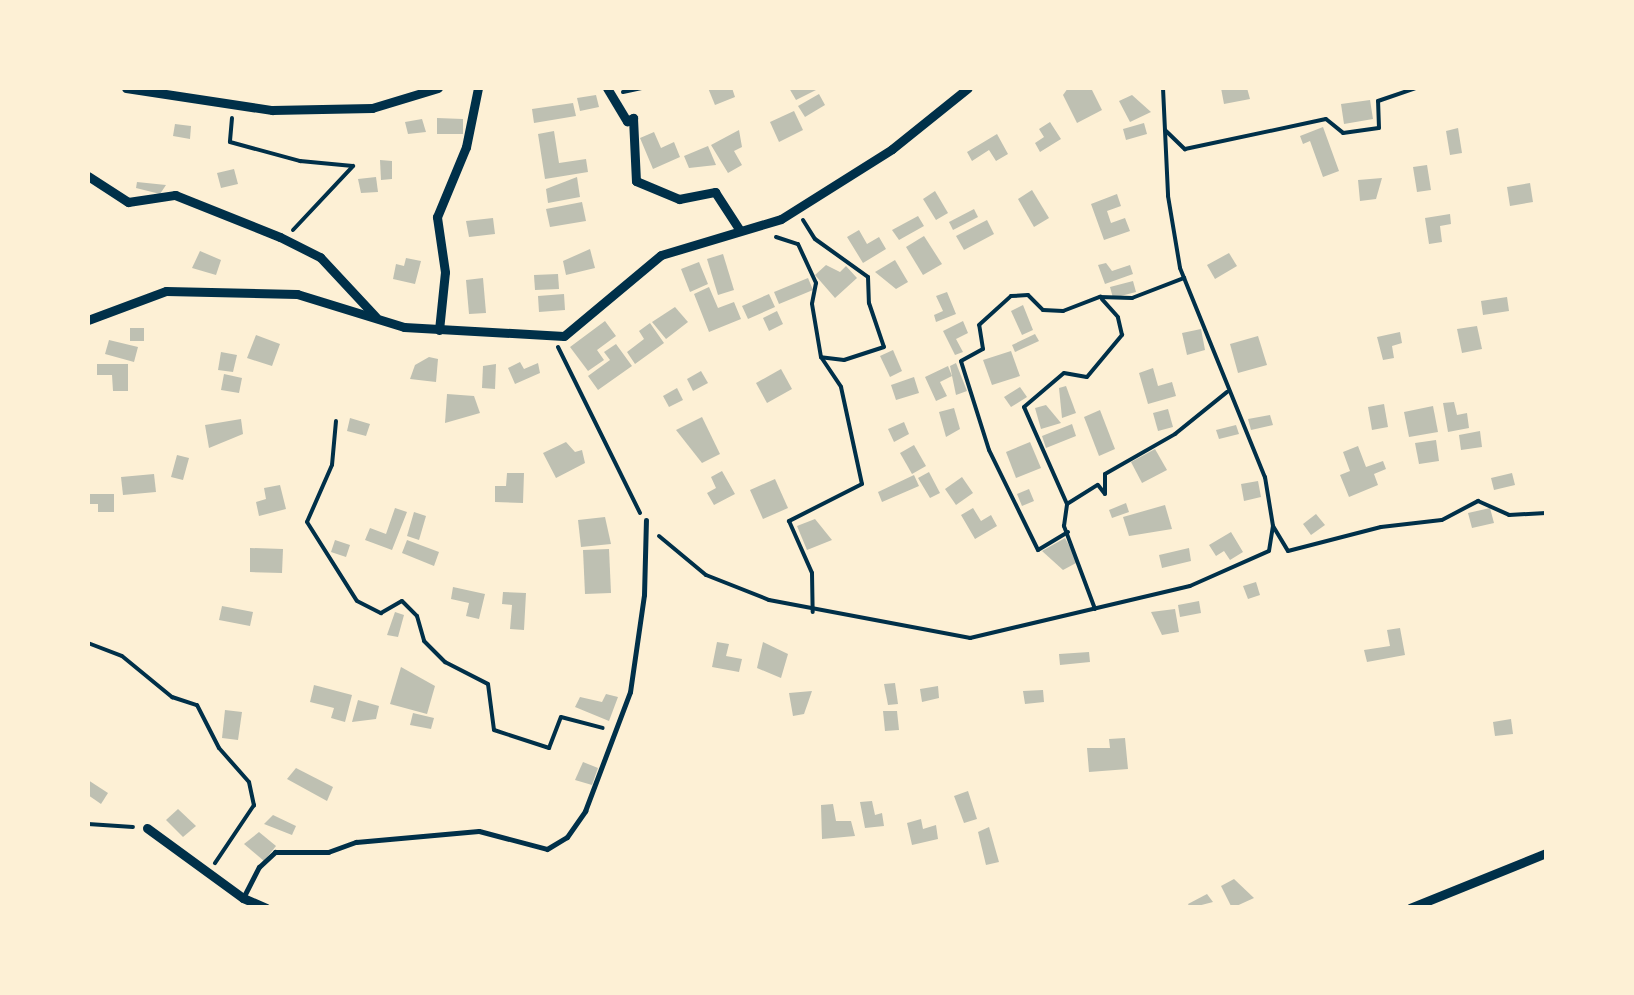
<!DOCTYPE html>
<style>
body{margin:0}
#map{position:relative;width:1634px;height:995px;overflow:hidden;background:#fdf0d5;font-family:"Fira Sans",sans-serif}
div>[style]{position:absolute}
.building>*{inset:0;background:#bec0b2}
.path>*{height:4px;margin:-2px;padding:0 2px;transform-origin:2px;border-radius:2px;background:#003049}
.service>*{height:5px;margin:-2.5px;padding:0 2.5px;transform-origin:2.5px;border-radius:2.5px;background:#003049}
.minor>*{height:9px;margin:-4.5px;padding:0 4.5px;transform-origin:4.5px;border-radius:4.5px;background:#003049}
span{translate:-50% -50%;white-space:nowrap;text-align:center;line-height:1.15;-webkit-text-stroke:8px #fdf0d5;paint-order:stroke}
.frame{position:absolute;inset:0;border:90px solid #fdf0d5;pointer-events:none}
</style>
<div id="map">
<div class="building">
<i style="clip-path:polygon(708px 88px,732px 88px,735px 97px,715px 105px)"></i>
<i style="clip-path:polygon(789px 88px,820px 88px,796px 100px)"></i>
<i style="clip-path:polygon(1068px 88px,1091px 88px,1102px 110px,1077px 123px,1063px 95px)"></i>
<i style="clip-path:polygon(1221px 88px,1247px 88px,1250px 99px,1224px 104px)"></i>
<i style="clip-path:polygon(819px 94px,825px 105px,805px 117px,798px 106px)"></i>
<i style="clip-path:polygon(596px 95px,599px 107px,580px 111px,577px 98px)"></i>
<i style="clip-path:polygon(1132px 95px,1151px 112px,1130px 122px,1119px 101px)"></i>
<i style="clip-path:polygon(1370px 100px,1373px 119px,1344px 124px,1341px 104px)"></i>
<i style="clip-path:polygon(573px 103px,576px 116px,534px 123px,532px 109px)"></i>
<i style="clip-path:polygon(794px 111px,803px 130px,779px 142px,770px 122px)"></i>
<i style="clip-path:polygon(437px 118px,463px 119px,463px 134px,437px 134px)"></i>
<i style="clip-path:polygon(422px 119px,426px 132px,408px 134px,405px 122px)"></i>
<i style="clip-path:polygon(1050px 122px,1061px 139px,1040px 152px,1035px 143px,1044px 137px,1039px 129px)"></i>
<i style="clip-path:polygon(1144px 123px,1147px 134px,1126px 140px,1123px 129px)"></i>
<i style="clip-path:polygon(175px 124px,191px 126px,190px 139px,173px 136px)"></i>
<i style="clip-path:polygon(1323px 127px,1339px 171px,1323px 177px,1310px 141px,1303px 144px,1300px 136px)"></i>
<i style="clip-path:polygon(1458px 128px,1462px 153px,1450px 155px,1446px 131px)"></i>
<i style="clip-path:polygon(739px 130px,742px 147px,734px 151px,742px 165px,728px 173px,711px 145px)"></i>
<i style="clip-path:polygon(554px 131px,559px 163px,586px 159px,588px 172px,545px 179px,538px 134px)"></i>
<i style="clip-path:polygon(654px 132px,661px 148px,674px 142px,680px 157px,653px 169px,640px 138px)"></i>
<i style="clip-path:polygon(997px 134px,1008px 154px,996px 161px,989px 150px,972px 161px,967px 152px)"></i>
<i style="clip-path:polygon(708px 146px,716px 165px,689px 168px,684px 156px)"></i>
<i style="clip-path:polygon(380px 160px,392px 161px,392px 179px,381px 180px)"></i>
<i style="clip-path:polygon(1427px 165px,1431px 190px,1417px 192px,1413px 167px)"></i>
<i style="clip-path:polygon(234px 169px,238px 184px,221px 188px,217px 173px)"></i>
<i style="clip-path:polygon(376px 177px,378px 192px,361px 193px,358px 179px)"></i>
<i style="clip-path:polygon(577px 177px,580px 197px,548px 203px,546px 189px)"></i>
<i style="clip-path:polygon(1382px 178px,1376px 199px,1360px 201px,1358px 180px)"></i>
<i style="clip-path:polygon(137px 182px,166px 185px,160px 194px,136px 188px)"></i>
<i style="clip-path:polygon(1530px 183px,1533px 202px,1510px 206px,1507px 187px)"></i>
<i style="clip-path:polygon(1032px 190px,1049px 218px,1034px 227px,1018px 199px)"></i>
<i style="clip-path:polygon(935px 191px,948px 213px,936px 220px,923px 199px)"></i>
<i style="clip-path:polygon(1117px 194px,1121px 206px,1107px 211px,1111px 223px,1125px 218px,1130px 231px,1104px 240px,1091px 204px)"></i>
<i style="clip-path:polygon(582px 202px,586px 221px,550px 227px,546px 209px)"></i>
<i style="clip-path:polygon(974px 209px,978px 217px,953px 230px,949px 222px)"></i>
<i style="clip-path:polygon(1450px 214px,1451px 224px,1440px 226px,1442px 242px,1429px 244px,1425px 218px)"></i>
<i style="clip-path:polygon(918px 216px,924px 226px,899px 240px,892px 230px)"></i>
<i style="clip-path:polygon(493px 218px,495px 234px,469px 237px,466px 221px)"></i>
<i style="clip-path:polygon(987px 220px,994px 234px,964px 250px,956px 236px)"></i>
<i style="clip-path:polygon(859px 230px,867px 244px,879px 237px,886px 249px,863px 263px,847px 237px)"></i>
<i style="clip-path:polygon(924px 236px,942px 264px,923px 275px,906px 247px)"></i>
<i style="clip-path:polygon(590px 249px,595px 268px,566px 275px,563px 261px)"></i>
<i style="clip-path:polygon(200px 251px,221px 260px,216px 275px,192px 268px)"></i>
<i style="clip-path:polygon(1229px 253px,1237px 266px,1215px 279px,1207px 265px)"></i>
<i style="clip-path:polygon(723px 254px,734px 290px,718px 295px,707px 259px)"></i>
<i style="clip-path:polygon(406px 258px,421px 261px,415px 284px,393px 279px,396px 264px,404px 266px)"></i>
<i style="clip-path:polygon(895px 260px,908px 282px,896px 289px,875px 272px)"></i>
<i style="clip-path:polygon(699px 262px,708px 284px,690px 292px,681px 269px)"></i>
<i style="clip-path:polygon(1106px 263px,1112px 271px,1130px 265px,1133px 274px,1105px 284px,1098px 265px)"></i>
<i style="clip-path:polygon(826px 265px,840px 272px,846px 266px,857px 278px,835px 298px,815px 275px)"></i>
<i style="clip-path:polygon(558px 274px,559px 289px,535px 290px,534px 275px)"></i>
<i style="clip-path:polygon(483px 278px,486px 313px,469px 314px,466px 280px)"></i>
<i style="clip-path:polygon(808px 278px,813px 290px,779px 304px,774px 292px)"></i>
<i style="clip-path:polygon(1133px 281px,1136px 292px,1113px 298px,1110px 287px)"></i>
<i style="clip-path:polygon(709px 287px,718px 308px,734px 302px,741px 319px,709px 332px,694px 294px)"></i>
<i style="clip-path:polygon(947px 292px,956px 314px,936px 322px,934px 315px,943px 311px,936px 296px)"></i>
<i style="clip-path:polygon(564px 294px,565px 310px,539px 312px,538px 296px)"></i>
<i style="clip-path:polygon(769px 294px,775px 307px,748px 319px,742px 306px)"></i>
<i style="clip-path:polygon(1507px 297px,1509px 311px,1483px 315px,1481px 301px)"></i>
<i style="clip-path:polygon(1023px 305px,1033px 330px,1022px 335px,1011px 311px)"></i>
<i style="clip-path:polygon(675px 307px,688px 322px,666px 339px,652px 322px)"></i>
<i style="clip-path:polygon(777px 311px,783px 324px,769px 331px,763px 318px)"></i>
<i style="clip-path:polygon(605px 321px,616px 336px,597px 350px,604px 360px,588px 371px,570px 347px)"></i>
<i style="clip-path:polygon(963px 321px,968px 333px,956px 339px,963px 352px,955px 355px,943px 331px)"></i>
<i style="clip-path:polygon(650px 323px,664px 343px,635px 364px,627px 352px,644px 339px,639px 331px)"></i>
<i style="clip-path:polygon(1477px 326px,1482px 349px,1462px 353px,1457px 329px)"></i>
<i style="clip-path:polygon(130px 328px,144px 328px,144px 341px,130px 341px)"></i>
<i style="clip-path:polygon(1201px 329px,1205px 350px,1187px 355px,1182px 333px)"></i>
<i style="clip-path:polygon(1400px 332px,1402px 343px,1392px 346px,1394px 358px,1383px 360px,1377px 337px)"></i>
<i style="clip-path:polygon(1035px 334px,1039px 341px,1015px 352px,1012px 345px)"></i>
<i style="clip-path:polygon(256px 335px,280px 344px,272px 366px,247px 358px)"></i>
<i style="clip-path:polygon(1258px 336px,1267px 365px,1238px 373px,1230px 344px)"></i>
<i style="clip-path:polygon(109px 340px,138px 347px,134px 362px,105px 354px)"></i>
<i style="clip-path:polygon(616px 344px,632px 366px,598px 390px,588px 376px,610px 360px,604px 352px)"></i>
<i style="clip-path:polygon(893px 350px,902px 371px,890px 377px,880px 356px)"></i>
<i style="clip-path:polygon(1011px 351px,1020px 376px,992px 385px,983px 360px)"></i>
<i style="clip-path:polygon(221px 352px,237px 355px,233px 372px,218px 370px)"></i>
<i style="clip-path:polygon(429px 357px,438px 359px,436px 382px,410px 379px,415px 365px)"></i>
<i style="clip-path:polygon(520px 362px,524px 369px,538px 363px,540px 373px,515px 384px,508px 368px)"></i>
<i style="clip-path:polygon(956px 363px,967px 391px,956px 395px,950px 366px)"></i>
<i style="clip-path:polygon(97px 364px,128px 364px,128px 391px,113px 391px,112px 375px,97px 375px)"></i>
<i style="clip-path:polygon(496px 364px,495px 389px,482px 388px,483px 366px)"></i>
<i style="clip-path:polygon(948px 366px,952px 376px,940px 382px,947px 396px,936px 401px,925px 377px)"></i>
<i style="clip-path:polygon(1153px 368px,1158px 386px,1172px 382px,1176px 396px,1148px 404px,1139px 373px)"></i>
<i style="clip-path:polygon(781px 369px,792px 389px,767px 403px,756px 383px)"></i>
<i style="clip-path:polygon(701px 371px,708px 383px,693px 391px,687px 379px)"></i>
<i style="clip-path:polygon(224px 374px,242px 378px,239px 393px,221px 390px)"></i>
<i style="clip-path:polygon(914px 377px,919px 393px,896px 400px,891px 385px)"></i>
<i style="clip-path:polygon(1066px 386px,1076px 413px,1062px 418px,1059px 388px)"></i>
<i style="clip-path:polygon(1020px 387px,1027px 397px,1011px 407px,1004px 397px)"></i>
<i style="clip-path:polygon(677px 388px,683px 400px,669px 407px,663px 396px)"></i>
<i style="clip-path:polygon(447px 394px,474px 396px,480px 413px,445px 423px)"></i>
<i style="clip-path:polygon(1454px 402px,1457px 415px,1467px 413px,1469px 428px,1448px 432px,1443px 403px)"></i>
<i style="clip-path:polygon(1384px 404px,1388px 427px,1372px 430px,1368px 407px)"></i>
<i style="clip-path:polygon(1046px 405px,1061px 423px,1041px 429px,1035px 408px)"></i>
<i style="clip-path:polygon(1433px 406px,1438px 432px,1409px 437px,1404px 412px)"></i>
<i style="clip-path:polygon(954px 408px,960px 429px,946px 437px,939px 412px)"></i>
<i style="clip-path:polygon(1168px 409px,1173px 427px,1158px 431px,1153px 413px)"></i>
<i style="clip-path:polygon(1100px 410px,1115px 449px,1099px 456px,1084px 417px)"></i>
<i style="clip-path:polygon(1270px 415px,1273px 425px,1251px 430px,1248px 419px)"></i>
<i style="clip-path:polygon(702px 417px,720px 454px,702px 463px,676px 430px)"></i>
<i style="clip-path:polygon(350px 418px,370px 424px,366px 436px,347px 431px)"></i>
<i style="clip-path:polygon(241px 419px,243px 434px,209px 448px,205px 425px)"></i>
<i style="clip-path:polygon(904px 422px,909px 434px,894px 442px,888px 429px)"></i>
<i style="clip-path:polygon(1072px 424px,1076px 436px,1046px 448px,1042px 436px)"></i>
<i style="clip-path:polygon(1236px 425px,1239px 434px,1219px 439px,1216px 430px)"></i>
<i style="clip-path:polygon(1480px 431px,1482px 447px,1461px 450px,1459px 435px)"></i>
<i style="clip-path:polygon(1436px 440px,1439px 461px,1419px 464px,1415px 443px)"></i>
<i style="clip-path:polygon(566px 442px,575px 452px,582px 450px,585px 463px,556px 478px,543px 453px)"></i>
<i style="clip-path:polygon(1030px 442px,1041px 468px,1016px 478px,1006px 452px)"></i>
<i style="clip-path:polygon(914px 445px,926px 466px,912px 474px,900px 453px)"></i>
<i style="clip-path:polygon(1358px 446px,1366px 467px,1383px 461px,1386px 469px,1374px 474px,1378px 485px,1349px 497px,1340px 475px,1350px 471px,1343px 452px)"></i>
<i style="clip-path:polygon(1155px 449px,1167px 470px,1142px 483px,1131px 462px)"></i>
<i style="clip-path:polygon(177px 455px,189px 458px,183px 480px,171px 477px)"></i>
<i style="clip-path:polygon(722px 471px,735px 494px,714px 505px,707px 493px,716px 488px,711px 477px)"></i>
<i style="clip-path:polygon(929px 472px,940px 493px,930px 498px,918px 478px)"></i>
<i style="clip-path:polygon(507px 473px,524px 473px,523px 503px,495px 502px,495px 486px,506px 486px)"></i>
<i style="clip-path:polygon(1512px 473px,1515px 485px,1494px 490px,1491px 478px)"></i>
<i style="clip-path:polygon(154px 474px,156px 492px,123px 495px,121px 477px)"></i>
<i style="clip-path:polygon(914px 475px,919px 486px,882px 502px,878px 492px)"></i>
<i style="clip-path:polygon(962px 477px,973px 493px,956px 505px,945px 489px)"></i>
<i style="clip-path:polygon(775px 479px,788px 508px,763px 519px,750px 490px)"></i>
<i style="clip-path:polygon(1258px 481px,1261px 497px,1244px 501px,1241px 484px)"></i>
<i style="clip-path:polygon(280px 485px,286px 509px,259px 516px,256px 502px,266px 499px,264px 488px)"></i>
<i style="clip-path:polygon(1029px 489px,1034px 501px,1022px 506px,1017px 494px)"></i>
<i style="clip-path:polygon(88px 494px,114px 494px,114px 512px,98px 512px,98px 504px,88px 504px)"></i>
<i style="clip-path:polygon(1126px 503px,1129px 512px,1112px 518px,1109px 510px)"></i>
<i style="clip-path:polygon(1165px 505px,1172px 529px,1129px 536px,1123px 517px)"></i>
<i style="clip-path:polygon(395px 508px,407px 512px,392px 550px,365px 540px,370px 528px,386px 534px)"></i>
<i style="clip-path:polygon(973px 508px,981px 521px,991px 515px,997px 526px,975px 539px,961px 515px)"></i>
<i style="clip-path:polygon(1490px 508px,1494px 523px,1472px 528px,1468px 513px)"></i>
<i style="clip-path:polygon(414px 512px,426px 516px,419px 540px,407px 536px)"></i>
<i style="clip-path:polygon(1316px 514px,1325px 525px,1311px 535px,1303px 524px)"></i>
<i style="clip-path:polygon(605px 517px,611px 544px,581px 547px,578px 520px)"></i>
<i style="clip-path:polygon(815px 519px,832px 540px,807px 550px,797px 526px)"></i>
<i style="clip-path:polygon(1231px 532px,1243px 552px,1230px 560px,1224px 551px,1216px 556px,1209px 545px)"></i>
<i style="clip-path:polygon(1065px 538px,1078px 562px,1063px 570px,1042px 551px)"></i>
<i style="clip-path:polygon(335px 540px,350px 545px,346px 557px,331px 552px)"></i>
<i style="clip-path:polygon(407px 540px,439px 552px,434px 566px,402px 553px)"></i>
<i style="clip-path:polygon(250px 548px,283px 549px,282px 573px,250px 572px)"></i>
<i style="clip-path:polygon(1189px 548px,1191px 561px,1162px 568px,1159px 555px)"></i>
<i style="clip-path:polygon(609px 549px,611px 593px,585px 594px,583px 550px)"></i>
<i style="clip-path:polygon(1256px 582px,1260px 595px,1248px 599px,1243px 586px)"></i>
<i style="clip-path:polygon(453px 587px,485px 594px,479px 619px,466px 616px,469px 603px,451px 599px)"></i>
<i style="clip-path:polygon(503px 592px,526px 593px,524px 630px,510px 629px,512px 605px,502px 604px)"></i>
<i style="clip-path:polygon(1199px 601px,1201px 613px,1180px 617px,1178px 605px)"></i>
<i style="clip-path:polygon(222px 606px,253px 612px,250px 626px,219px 620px)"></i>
<i style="clip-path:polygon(1175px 609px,1179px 632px,1162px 635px,1151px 612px)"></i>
<i style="clip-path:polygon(395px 612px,404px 615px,398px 637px,387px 635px)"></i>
<i style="clip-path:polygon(1400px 628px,1405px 655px,1367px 662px,1364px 650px,1390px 646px,1387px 630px)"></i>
<i style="clip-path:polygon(717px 642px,729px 644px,726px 656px,742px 659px,739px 672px,712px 667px)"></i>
<i style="clip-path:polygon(763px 642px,788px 654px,781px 678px,757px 668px)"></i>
<i style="clip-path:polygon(1089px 652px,1090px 662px,1060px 665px,1059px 654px)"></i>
<i style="clip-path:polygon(401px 667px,435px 686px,427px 714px,390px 704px)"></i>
<i style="clip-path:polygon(895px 683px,898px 704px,888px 705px,884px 684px)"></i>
<i style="clip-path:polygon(314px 685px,352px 695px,345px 722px,331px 718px,334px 708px,310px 702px)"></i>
<i style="clip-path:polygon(938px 686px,939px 698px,922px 702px,920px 689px)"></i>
<i style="clip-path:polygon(1043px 690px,1044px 702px,1025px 704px,1023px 691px)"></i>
<i style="clip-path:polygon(812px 691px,804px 714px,793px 716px,789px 693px)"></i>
<i style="clip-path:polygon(606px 694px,618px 697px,609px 721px,575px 707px,580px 697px,602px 702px)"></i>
<i style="clip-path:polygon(358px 700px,379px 706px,376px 719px,352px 722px)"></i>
<i style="clip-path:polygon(225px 710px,242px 712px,238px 740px,222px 738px)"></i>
<i style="clip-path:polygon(883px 711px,897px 711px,899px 730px,885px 731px)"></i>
<i style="clip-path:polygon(413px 713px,434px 718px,431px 729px,410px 725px)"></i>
<i style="clip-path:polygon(1511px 719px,1513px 734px,1495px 736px,1493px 722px)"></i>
<i style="clip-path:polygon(1125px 738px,1128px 769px,1089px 772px,1087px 748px,1110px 748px,1109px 739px)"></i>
<i style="clip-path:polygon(583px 762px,598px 768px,592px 785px,575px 780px)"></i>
<i style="clip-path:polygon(296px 768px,333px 787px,327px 801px,287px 779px)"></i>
<i style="clip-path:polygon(88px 780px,108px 793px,101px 804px,88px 795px)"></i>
<i style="clip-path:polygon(968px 791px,977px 819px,964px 823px,954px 796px)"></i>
<i style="clip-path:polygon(872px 801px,875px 815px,882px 813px,884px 826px,865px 828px,860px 802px)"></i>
<i style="clip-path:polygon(833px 804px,836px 821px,851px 821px,855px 836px,822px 839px,821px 805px)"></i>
<i style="clip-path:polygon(178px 809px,196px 826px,183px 837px,166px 820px)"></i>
<i style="clip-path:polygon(273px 815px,296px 826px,292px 835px,264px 824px)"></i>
<i style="clip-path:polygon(921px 819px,923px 829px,936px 825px,938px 839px,912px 845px,907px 823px)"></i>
<i style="clip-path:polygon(989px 827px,999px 862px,986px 865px,978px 832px)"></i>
<i style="clip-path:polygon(259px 832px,276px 846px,264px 861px,244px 844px)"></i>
<i style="clip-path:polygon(1234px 879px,1254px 898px,1232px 908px,1221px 886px)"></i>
<i style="clip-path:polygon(1207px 894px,1213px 902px,1190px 908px,1188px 904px)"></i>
</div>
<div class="path">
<i style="left:1163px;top:88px;width:108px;rotate:87.3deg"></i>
<i style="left:1168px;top:196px;width:73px;rotate:80.5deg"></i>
<i style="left:1180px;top:268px;width:226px;rotate:67.9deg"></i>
<i style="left:1265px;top:477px;width:50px;rotate:80.7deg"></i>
<i style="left:623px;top:92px;width:19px;rotate:-12deg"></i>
<i style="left:232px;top:118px;width:24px;rotate:95deg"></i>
<i style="left:230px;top:142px;width:73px;rotate:15.2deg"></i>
<i style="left:300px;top:161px;width:53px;rotate:5.4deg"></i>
<i style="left:1165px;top:130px;width:28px;rotate:44deg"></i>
<i style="left:1185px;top:149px;width:144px;rotate:-12deg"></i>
<i style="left:1326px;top:119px;width:22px;rotate:39deg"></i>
<i style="left:1343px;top:133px;width:36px;rotate:-8deg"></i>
<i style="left:1379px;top:128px;width:27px;rotate:-92deg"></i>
<i style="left:1378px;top:101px;width:39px;rotate:-19deg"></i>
<i style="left:803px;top:220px;width:22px;rotate:58deg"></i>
<i style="left:815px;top:239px;width:65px;rotate:35.6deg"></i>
<i style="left:868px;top:277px;width:26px;rotate:88deg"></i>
<i style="left:869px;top:303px;width:46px;rotate:71.2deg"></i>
<i style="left:884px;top:347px;width:42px;rotate:162deg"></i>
<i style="left:844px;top:360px;width:23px;rotate:-173deg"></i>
<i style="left:293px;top:230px;width:88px;rotate:-46.8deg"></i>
<i style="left:776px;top:237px;width:23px;rotate:18deg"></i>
<i style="left:798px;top:244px;width:43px;rotate:65.2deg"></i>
<i style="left:816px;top:283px;width:21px;rotate:101deg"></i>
<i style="left:812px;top:304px;width:54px;rotate:80.4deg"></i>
<i style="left:821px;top:357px;width:36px;rotate:56deg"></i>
<i style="left:841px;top:387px;width:99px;rotate:77.8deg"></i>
<i style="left:862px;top:484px;width:82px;rotate:153.1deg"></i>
<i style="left:789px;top:521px;width:57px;rotate:66.1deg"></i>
<i style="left:812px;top:573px;width:39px;rotate:89deg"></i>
<i style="left:558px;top:347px;width:185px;rotate:63.7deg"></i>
<i style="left:336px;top:421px;width:44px;rotate:95.2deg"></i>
<i style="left:332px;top:465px;width:62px;rotate:113.7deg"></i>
<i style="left:307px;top:522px;width:93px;rotate:57.7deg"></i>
<i style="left:357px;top:601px;width:27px;rotate:27deg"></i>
<i style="left:381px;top:613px;width:24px;rotate:-30deg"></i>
<i style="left:402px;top:601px;width:21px;rotate:45deg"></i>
<i style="left:417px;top:616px;width:26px;rotate:74deg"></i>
<i style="left:424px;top:641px;width:30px;rotate:45deg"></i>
<i style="left:445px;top:662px;width:48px;rotate:27.1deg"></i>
<i style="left:488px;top:684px;width:46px;rotate:82.6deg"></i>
<i style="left:494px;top:730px;width:58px;rotate:18.1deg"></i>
<i style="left:549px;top:748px;width:33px;rotate:-69deg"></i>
<i style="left:561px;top:717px;width:43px;rotate:14.7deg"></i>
<i style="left:1067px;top:504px;width:106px;rotate:-113.9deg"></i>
<i style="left:1024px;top:407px;width:52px;rotate:-40.4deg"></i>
<i style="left:1064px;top:373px;width:23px;rotate:10deg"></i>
<i style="left:1087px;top:377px;width:55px;rotate:-50.2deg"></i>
<i style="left:1122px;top:335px;width:18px;rotate:-103deg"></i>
<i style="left:1118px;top:317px;width:24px;rotate:-132deg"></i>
<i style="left:1068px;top:532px;width:35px;rotate:149deg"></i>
<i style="left:1038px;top:550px;width:111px;rotate:-116.1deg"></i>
<i style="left:989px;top:450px;width:93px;rotate:-107.5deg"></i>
<i style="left:961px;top:361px;width:25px;rotate:-29deg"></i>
<i style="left:983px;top:349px;width:24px;rotate:-99deg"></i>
<i style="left:979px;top:325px;width:43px;rotate:-42.2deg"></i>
<i style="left:1011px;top:296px;width:17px;rotate:-3deg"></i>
<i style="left:1028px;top:295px;width:21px;rotate:45deg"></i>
<i style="left:1043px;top:310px;width:20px;rotate:3deg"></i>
<i style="left:1063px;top:311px;width:40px;rotate:-21deg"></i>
<i style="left:1100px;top:297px;width:32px;rotate:2deg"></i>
<i style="left:1132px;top:298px;width:56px;rotate:-21deg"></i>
<i style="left:659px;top:536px;width:61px;rotate:39.7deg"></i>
<i style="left:706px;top:575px;width:68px;rotate:21.6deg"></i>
<i style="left:769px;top:600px;width:205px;rotate:10.7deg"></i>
<i style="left:970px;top:638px;width:226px;rotate:-13.3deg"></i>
<i style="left:1190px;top:586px;width:86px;rotate:-23.9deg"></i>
<i style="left:1269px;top:551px;width:25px;rotate:-81deg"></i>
<i style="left:1273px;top:526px;width:29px;rotate:59deg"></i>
<i style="left:1288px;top:551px;width:96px;rotate:-14.5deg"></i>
<i style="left:1381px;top:527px;width:61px;rotate:-6.5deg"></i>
<i style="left:1442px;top:520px;width:41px;rotate:-27.8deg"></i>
<i style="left:1478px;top:501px;width:34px;rotate:24deg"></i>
<i style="left:1509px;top:515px;width:37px;rotate:-3deg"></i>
<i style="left:1095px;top:609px;width:89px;rotate:-110.5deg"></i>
<i style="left:1064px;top:526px;width:22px;rotate:-82deg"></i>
<i style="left:1067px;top:504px;width:36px;rotate:-32deg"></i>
<i style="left:1098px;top:485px;width:11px;rotate:52deg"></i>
<i style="left:1105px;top:494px;width:20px;rotate:-90deg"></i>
<i style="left:1105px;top:474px;width:81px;rotate:-29.7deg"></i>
<i style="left:1175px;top:434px;width:67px;rotate:-38.9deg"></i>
<i style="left:88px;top:643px;width:36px;rotate:21deg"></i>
<i style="left:122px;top:656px;width:65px;rotate:39.4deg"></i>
<i style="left:172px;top:697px;width:26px;rotate:18deg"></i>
<i style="left:197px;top:705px;width:48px;rotate:62.9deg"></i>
<i style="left:219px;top:748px;width:45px;rotate:48.6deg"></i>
<i style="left:249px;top:782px;width:24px;rotate:78deg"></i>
<i style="left:254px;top:805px;width:70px;rotate:123.9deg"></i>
<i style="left:88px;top:824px;width:45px;rotate:3.8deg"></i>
</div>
<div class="service">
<i style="left:243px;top:898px;width:35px;rotate:-63deg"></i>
<i style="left:259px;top:867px;width:22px;rotate:-43deg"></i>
<i style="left:275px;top:852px;width:53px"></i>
<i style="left:328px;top:852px;width:30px;rotate:-20deg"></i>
<i style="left:356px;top:842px;width:123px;rotate:-5.1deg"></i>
<i style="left:479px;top:831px;width:70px;rotate:14.8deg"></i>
<i style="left:547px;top:849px;width:23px;rotate:-31deg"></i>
<i style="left:567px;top:837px;width:32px;rotate:-55deg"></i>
<i style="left:585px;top:811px;width:127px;rotate:-69.3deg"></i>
<i style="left:630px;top:692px;width:98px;rotate:-81.8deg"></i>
<i style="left:644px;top:595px;width:75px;rotate:-88.5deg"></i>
</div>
<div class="minor">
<i style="left:126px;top:88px;width:148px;rotate:8.6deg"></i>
<i style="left:272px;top:110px;width:100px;rotate:-1.1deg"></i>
<i style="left:372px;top:108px;width:69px;rotate:-16.9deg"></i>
<i style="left:607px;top:88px;width:39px;rotate:59deg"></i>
<i style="left:627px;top:121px;width:7px;rotate:-27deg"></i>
<i style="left:633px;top:118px;width:63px;rotate:87.3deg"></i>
<i style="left:636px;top:181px;width:47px;rotate:22.7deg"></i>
<i style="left:679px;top:199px;width:37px;rotate:-11deg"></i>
<i style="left:715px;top:192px;width:44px;rotate:57deg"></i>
<i style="left:88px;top:176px;width:48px;rotate:33deg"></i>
<i style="left:128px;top:202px;width:48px;rotate:-8.5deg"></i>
<i style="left:175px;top:195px;width:113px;rotate:21.8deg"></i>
<i style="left:280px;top:237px;width:45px;rotate:26.6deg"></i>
<i style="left:320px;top:257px;width:82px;rotate:47deg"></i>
<i style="left:88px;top:320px;width:83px;rotate:-20.4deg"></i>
<i style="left:166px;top:291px;width:131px;rotate:1.3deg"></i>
<i style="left:297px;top:294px;width:112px;rotate:17.1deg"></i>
<i style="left:404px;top:327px;width:160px;rotate:3.2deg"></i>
<i style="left:564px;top:336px;width:126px;rotate:-39.9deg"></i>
<i style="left:661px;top:255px;width:125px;rotate:-16.7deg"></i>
<i style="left:781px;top:219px;width:131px;rotate:-32.2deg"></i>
<i style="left:892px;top:149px;width:97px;rotate:-38.8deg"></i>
<i style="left:439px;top:330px;width:58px;rotate:-84.1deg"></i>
<i style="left:445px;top:272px;width:56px;rotate:-98.3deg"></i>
<i style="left:437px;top:217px;width:76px;rotate:-67.5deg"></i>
<i style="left:466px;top:147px;width:60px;rotate:-78.5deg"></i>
<i style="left:147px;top:828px;width:119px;rotate:36.1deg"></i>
<i style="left:243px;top:898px;width:25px;rotate:23deg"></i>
<i style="left:1410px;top:908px;width:147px;rotate:-22deg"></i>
</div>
<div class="frame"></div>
</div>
